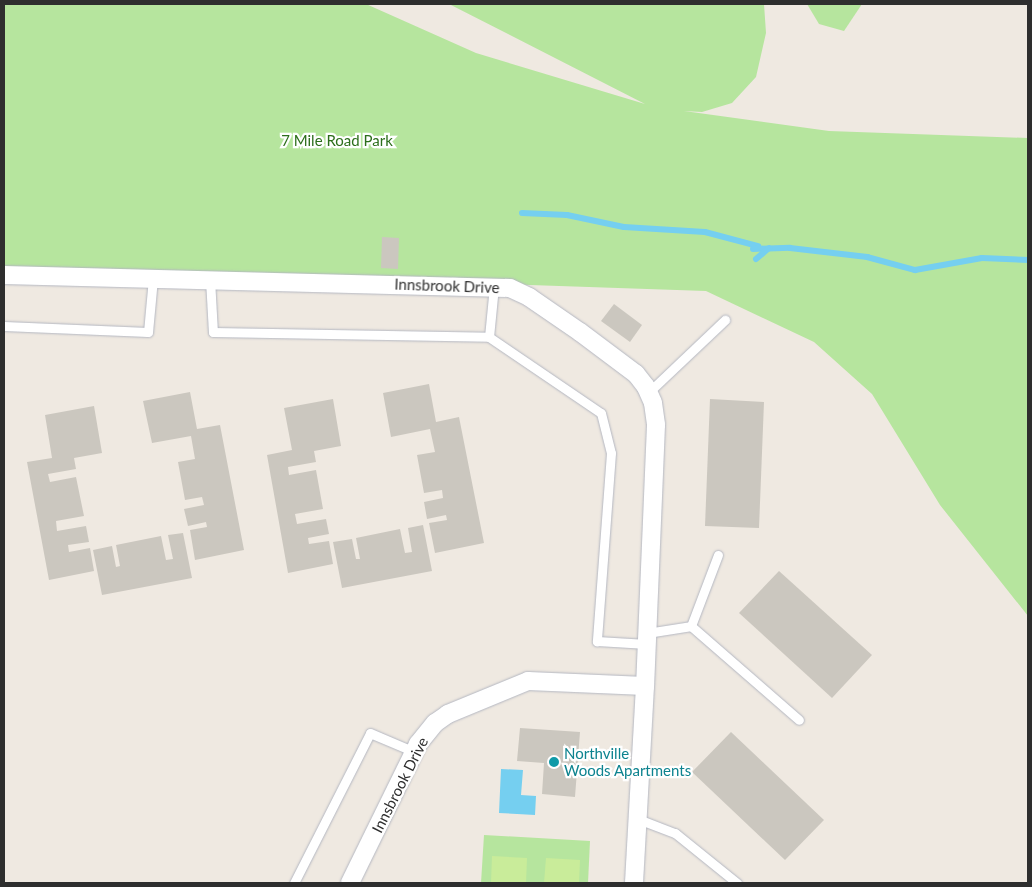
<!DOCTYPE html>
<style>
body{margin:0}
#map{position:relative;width:1032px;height:887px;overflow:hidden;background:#efe9e1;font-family:Lato,sans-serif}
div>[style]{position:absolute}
.green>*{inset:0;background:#b6e59e}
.pitch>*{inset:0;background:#c9ec9a}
.water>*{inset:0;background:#75cff0}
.stream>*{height:6px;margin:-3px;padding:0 3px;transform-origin:3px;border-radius:3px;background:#75cff0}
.building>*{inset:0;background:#cbc7bf}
.roads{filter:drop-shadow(0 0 1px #b4b7c1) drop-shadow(0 0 1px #b4b7c1)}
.lane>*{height:9px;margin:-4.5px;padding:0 4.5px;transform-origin:4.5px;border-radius:4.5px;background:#fff}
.street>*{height:18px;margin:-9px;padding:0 9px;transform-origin:9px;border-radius:9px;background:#fff}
.dots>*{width:14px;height:14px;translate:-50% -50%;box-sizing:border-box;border:2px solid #fff;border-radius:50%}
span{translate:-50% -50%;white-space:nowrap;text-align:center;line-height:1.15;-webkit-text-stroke:4.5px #fff;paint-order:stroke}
.park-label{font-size:15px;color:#2c6e1b}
.street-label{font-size:15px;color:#2e2e2e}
.culture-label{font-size:15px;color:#0d838f}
.left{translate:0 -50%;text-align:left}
.frame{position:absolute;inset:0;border:5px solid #2e2e2e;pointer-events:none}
</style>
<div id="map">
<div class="green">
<i style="clip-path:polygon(4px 4px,366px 4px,476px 53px,645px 104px,449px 4px,764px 4px,766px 33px,756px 77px,732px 103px,702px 112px,684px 111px,829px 131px,1028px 138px,1028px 616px,940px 505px,872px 394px,814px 342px,706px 291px,4px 267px)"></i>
<i style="clip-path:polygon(807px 4px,862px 4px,844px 31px,819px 24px)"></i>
<i style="clip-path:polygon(484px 835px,590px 841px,588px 883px,481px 883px)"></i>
</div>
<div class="pitch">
<i style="clip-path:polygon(492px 856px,527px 858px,526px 883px,491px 883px)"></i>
<i style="clip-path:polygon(546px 858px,580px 860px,579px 883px,544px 883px)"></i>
</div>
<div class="water">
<i style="clip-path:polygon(501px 769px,523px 770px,521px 795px,536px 796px,535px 815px,499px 813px)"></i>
</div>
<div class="stream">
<i style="left:522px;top:213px;width:45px;rotate:2.5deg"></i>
<i style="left:567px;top:215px;width:58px;rotate:11.9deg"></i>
<i style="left:624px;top:227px;width:81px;rotate:3.5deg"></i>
<i style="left:705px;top:232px;width:55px;rotate:14.8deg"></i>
<i style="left:753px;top:249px;width:37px;rotate:-2deg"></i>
<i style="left:790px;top:248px;width:78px;rotate:6.7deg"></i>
<i style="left:867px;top:257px;width:50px;rotate:15.2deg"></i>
<i style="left:915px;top:270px;width:68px;rotate:-10.2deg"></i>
<i style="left:982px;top:258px;width:46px;rotate:2.5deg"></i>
<i style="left:756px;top:259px;width:17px;rotate:-40deg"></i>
</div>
<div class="building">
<i style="clip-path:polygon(382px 237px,399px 238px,398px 269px,381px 268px)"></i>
<i style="clip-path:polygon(614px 304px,642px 325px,630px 342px,601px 321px)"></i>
<i style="clip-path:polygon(429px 384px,436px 422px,459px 417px,484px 543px,435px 553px,429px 523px,447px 520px,446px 515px,427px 519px,424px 502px,443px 498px,442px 490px,424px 493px,417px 455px,435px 452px,430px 429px,391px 437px,383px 393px)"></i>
<i style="clip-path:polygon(190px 392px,197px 429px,220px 425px,244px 550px,195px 560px,190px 530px,207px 527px,206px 522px,188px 526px,184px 509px,204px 505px,202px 497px,185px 500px,178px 462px,195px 459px,191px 436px,152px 443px,143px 401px)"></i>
<i style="clip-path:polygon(333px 399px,341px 446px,314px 451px,316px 462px,288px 467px,289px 475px,316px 470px,323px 509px,295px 514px,297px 524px,326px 519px,329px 534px,308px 538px,309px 544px,329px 541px,333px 564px,288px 573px,267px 455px,292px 450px,284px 408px)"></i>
<i style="clip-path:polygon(710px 399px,764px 402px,759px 528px,705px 526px)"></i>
<i style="clip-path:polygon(94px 406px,102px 453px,74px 458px,76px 469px,48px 474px,50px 482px,76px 477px,84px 516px,56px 521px,57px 531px,86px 526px,89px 542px,68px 545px,69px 552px,90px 548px,94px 571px,49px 580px,27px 462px,52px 458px,45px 415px)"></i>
<i style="clip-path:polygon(423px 525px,432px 571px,342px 588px,333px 542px,352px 539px,356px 559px,360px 559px,356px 538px,400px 529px,405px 553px,412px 552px,408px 528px)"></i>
<i style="clip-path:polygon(183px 533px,192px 578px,102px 595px,93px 550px,112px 546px,116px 567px,120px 566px,116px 545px,161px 536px,166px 560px,173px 559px,168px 535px)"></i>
<i style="clip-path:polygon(779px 571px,872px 655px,832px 698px,739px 613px)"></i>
<i style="clip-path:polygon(520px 728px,580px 732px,575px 797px,542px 794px,544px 763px,517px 761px)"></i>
<i style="clip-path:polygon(731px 732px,824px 820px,785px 860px,692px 772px)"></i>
</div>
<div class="roads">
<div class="lane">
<i style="left:210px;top:279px;width:53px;rotate:86.8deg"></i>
<i style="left:213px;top:332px;width:276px;rotate:1deg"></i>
<i style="left:489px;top:337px;width:51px;rotate:-84.4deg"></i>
<i style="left:4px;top:326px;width:144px;rotate:2.4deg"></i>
<i style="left:148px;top:332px;width:54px;rotate:-84.7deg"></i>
<i style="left:489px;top:337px;width:135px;rotate:34.2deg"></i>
<i style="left:601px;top:413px;width:41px;rotate:76deg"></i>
<i style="left:611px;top:453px;width:189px;rotate:94.3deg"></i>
<i style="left:597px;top:641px;width:50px;rotate:3.4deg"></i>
<i style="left:649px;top:392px;width:105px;rotate:-43.5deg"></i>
<i style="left:691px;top:626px;width:143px;rotate:41deg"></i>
<i style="left:647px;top:633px;width:45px;rotate:-9deg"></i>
<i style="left:691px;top:626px;width:76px;rotate:-69.2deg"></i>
<i style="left:638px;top:819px;width:40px;rotate:21deg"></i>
<i style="left:675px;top:833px;width:80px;rotate:38.9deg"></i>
<i style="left:294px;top:883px;width:168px;rotate:-63.1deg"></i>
<i style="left:370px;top:733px;width:49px;rotate:22.9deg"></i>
</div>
<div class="street">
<i style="left:4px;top:275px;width:506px;rotate:1.47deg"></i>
<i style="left:510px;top:288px;width:21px;rotate:25deg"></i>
<i style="left:529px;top:297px;width:62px;rotate:34.5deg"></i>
<i style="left:580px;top:332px;width:70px;rotate:36.9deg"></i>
<i style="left:636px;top:374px;width:16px;rotate:52deg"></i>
<i style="left:646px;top:387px;width:17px;rotate:66deg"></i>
<i style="left:653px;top:403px;width:22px;rotate:82deg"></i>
<i style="left:656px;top:425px;width:261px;rotate:92.4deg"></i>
<i style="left:645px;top:686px;width:117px;rotate:-177.6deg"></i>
<i style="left:528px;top:681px;width:87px;rotate:157.6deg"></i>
<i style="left:448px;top:714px;width:16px;rotate:145deg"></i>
<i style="left:435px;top:723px;width:27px;rotate:129deg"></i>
<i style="left:418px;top:744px;width:155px;rotate:116.1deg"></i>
<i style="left:634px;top:883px;width:197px;rotate:-86.8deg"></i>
</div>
</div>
<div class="dots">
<i style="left:554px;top:762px;background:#0f9aa8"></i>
</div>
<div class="park-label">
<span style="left:337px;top:141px">7 Mile Road Park</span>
</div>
<div class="street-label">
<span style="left:447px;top:286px;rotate:2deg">Innsbrook Drive</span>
<span style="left:400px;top:785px;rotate:-63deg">Innsbrook Drive</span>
</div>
<div class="culture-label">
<span class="left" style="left:564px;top:762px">Northville<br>Woods Apartments</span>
</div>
<div class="frame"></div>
</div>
